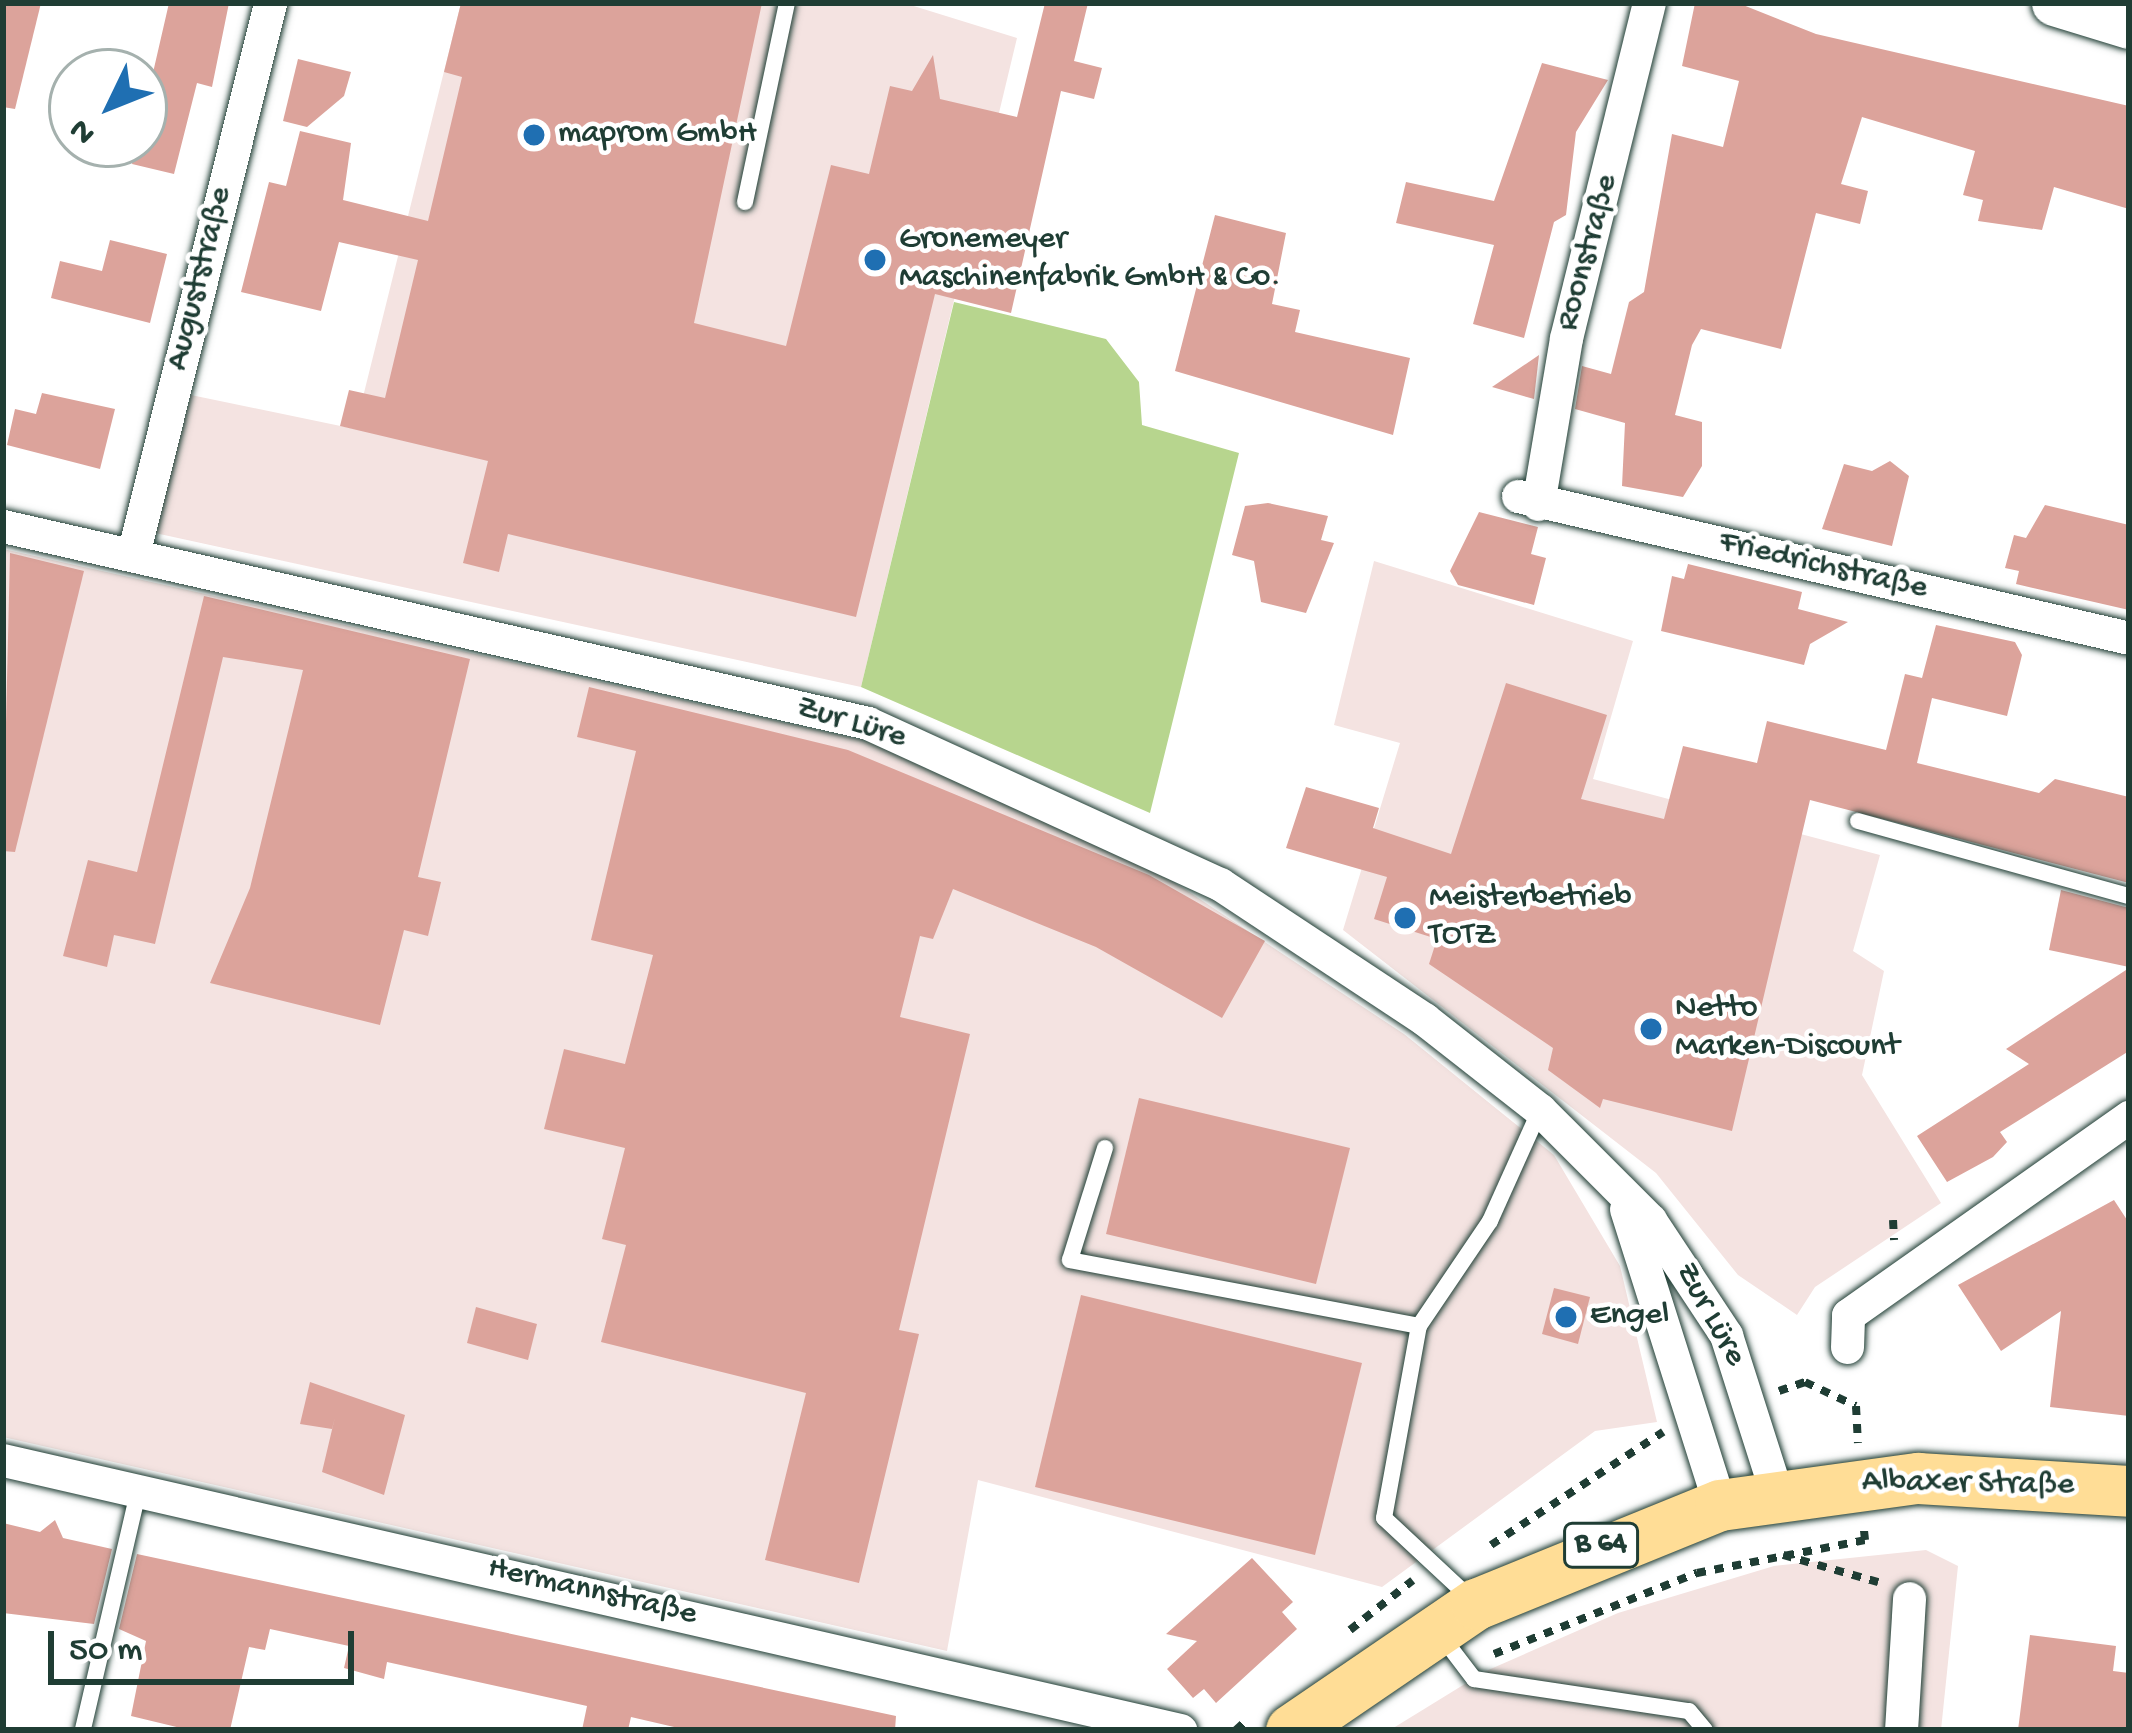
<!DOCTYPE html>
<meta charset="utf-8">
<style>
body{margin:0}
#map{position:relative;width:2132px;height:1733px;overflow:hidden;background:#fff;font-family:"Gochi Hand",sans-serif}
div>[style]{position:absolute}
.built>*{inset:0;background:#f4e3e1}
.green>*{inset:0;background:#b7d58e}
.building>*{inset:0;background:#dca39b}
.path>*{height:8px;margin-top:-4px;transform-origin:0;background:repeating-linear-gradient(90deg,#1f3d34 0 9px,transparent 0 18px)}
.roads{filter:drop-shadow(0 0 3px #1f3d34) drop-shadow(0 0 3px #1f3d34)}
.lane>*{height:16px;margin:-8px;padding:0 8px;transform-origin:8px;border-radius:8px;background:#fff}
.street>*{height:33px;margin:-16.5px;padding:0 16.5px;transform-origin:16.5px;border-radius:16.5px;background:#fff}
.secondary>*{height:45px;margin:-22.5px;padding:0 22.5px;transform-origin:22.5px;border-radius:22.5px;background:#fff}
.primary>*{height:51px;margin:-25.5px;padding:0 25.5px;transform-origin:25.5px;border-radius:25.5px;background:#ffdd96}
.dots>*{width:33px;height:33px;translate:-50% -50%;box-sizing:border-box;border:6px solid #fff;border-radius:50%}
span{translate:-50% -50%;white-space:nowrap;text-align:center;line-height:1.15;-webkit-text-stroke:9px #fff;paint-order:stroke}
.shield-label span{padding:3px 9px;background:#fff;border:3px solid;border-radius:9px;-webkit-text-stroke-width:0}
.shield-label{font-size:30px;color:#1f3d34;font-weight:700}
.poi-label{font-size:33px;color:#1f3d34}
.left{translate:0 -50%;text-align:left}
.street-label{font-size:33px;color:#1f3d34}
.frame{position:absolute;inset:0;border:6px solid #1f3d34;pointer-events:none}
.north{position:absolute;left:48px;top:48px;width:120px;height:120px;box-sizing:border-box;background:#fff;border:3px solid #a5b1ae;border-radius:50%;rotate:227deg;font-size:33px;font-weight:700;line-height:48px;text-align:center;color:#1f3d34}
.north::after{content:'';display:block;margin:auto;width:42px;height:54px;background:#1f6fb2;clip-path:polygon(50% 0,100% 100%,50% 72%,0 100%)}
.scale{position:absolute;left:48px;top:1631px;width:306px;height:54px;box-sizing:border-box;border:6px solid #1f3d34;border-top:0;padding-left:15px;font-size:36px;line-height:42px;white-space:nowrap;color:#1f3d34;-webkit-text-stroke:9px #fff;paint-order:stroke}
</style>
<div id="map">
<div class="built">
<i style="clip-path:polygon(461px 3px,904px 3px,1017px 38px,861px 687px,155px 533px,191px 395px,355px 429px)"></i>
<i style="clip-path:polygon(3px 549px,866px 741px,1127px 851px,1404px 1034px,1554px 1155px,1620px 1266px,1657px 1422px,1595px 1431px,1382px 1587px,978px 1480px,947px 1651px,3px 1437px)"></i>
<i style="clip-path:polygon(1374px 561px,1633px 641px,1593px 779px,1880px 855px,1853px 951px,1884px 971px,1862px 1075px,1941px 1203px,1815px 1287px,1797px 1315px,1738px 1275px,1656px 1173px,1343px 930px,1400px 743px,1334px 725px)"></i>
<i style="clip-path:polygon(1926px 1550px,1958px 1566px,1941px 1730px,1390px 1730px,1486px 1671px,1618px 1613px,1774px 1566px)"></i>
</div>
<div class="green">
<i style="clip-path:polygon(954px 302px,1106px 339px,1139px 382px,1142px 425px,1239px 453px,1150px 813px,861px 687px)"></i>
</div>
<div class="building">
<i style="clip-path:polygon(3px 3px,41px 3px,15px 109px,3px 107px)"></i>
<i style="clip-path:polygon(169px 3px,229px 3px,212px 87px,197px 83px,174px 174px,132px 164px)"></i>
<i style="clip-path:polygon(461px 3px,762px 3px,694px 323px,786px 346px,831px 165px,869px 174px,890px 86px,912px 91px,933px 55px,940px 99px,1017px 117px,1045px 3px,1088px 3px,1074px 61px,1102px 68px,1094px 99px,1061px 91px,1011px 313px,935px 294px,856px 617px,508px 534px,499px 572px,463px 563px,488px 461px,340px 426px,349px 390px,385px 398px,418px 260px,339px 242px,321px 311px,241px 292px,269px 182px,286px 186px,300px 131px,351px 143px,343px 200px,428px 221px,462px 77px,444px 72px)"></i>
<i style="clip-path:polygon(1695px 3px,1738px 3px,1816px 34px,2129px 106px,2129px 209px,2054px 187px,2042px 230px,1978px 221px,1983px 200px,1963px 195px,1975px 151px,1862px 117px,1841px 184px,1868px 191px,1860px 224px,1816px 213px,1781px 349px,1701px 329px,1692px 345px,1675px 415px,1702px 422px,1702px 466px,1683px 497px,1622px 486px,1625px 423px,1575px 409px,1582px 366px,1611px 374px,1629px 302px,1644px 292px,1672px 134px,1723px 147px,1739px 81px,1682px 66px)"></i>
<i style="clip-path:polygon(298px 59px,351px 72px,344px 96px,307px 127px,283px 121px)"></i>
<i style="clip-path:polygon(1542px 63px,1608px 80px,1576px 132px,1566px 215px,1554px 222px,1524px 338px,1473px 324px,1494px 245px,1396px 223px,1406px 182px,1494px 201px)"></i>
<i style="clip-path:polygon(1215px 215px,1286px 233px,1272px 304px,1300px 310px,1295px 332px,1410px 358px,1393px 435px,1175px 371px)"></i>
<i style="clip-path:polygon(110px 240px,167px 254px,150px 323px,51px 298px,60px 261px,102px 271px)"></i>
<i style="clip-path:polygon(1539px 355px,1534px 399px,1492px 387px)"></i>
<i style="clip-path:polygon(42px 393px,115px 409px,100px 469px,7px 445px,15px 409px,36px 414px)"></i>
<i style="clip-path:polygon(1890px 461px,1909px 476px,1892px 546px,1822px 529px,1844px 464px,1872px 471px)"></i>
<i style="clip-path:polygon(1268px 503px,1328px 516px,1321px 540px,1334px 543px,1306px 613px,1261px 602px,1254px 561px,1232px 555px,1245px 506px)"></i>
<i style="clip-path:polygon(2045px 505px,2129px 525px,2129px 610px,2016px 584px,2019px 571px,2005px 568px,2014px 535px,2026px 538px)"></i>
<i style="clip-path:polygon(1479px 512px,1538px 527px,1531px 554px,1546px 558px,1534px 605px,1458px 585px,1450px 571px)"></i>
<i style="clip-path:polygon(10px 553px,84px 571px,15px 852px,3px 851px)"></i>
<i style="clip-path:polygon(1688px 564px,1802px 592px,1798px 609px,1848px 622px,1810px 644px,1804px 665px,1661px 631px,1672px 576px,1684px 579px)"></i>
<i style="clip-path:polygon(204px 596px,470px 659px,418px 877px,441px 882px,428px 936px,404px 930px,380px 1025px,210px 983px,250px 888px,303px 670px,223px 657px,155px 944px,114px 935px,107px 967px,63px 956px,88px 860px,137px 872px)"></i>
<i style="clip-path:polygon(1936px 625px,2015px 642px,2022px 655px,2007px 716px,1932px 698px,1917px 763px,2039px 793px,2055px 779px,2129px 797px,2129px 883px,1810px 800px,1732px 1131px,1603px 1099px,1600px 1108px,1548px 1070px,1553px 1048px,1429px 964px,1437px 939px,1374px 919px,1387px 877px,1286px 848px,1306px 787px,1379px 808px,1373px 828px,1451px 854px,1506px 683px,1607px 715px,1581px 799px,1664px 819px,1683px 746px,1757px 763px,1767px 721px,1886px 750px,1905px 674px,1922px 678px)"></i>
<i style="clip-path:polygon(589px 687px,848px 750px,1149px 875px,1265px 941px,1222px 1018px,1096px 947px,953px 889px,933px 939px,920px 936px,900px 1017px,970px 1034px,899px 1330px,919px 1334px,859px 1583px,765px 1560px,806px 1393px,601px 1342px,626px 1245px,602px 1239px,625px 1148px,544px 1129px,564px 1049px,625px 1064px,653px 955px,591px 940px,636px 751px,577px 737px)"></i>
<i style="clip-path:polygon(2061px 890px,2129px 908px,2129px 967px,2049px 950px)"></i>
<i style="clip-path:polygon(2129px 968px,2129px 1051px,2000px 1132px,2007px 1142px,1993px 1157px,1947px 1182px,1917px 1136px,2029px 1064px,2006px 1049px)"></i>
<i style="clip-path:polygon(1139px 1098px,1350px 1148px,1316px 1284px,1106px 1234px)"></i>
<i style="clip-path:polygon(2114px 1200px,2129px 1223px,2129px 1416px,2050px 1407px,2061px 1311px,2001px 1351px,1958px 1285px)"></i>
<i style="clip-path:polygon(1554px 1288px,1590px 1297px,1578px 1344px,1542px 1334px)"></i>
<i style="clip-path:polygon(1081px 1295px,1362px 1363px,1315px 1555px,1035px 1487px)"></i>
<i style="clip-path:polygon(476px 1307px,537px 1324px,528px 1360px,467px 1343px)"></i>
<i style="clip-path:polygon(310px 1382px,405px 1415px,384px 1495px,322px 1472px,335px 1417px,332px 1429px,300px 1424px)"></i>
<i style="clip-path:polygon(55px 1520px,63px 1538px,112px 1549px,94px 1624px,3px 1613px,3px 1523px,40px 1532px)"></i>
<i style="clip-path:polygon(137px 1554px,896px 1716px,895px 1730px,687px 1730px,631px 1717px,628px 1730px,582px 1730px,587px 1706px,387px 1662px,384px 1679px,344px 1668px,349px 1646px,270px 1629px,265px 1650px,249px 1647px,230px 1730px,189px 1730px,131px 1716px,146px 1641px,119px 1629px)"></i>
<i style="clip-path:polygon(1252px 1558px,1293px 1602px,1282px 1612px,1297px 1629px,1216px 1703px,1204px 1689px,1193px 1698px,1167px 1669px,1197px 1641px,1166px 1634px)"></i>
<i style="clip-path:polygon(2030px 1635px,2116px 1646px,2113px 1671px,2129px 1673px,2129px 1730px,2018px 1730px)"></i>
</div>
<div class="path">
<i style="left:1893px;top:1220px;width:20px;rotate:87deg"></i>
<i style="left:1779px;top:1391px;width:28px;rotate:-19deg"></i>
<i style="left:1805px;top:1382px;width:56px;rotate:25.2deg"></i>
<i style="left:1856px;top:1406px;width:37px;rotate:87deg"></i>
<i style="left:1491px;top:1545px;width:206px;rotate:-33.3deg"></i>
<i style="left:1783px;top:1555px;width:99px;rotate:15.9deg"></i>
<i style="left:1350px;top:1630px;width:80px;rotate:-38.4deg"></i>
<i style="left:1494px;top:1654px;width:219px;rotate:-21.8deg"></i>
<i style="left:1697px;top:1573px;width:171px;rotate:-11.1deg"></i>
<i style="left:1865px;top:1540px;width:10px;rotate:-96deg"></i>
<i style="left:1236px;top:1730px;width:16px;rotate:-43deg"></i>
</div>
<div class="roads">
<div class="lane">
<i style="left:745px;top:202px;width:203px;rotate:-78.1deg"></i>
<i style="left:1858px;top:821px;width:281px;rotate:15.5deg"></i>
<i style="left:1105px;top:1148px;width:117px;rotate:107.4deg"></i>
<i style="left:1070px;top:1260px;width:355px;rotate:10.7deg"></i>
<i style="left:1471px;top:1599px;width:119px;rotate:-137deg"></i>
<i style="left:1384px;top:1518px;width:195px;rotate:-79.7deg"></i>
<i style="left:1419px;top:1326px;width:127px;rotate:-55.9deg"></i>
<i style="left:1490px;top:1221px;width:122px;rotate:-65.8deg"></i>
<i style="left:1439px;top:1633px;width:58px;rotate:52.7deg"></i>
<i style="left:1474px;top:1679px;width:217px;rotate:8.5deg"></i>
<i style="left:1689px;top:1711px;width:25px;rotate:50deg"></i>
<i style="left:83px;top:1729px;width:243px;rotate:-76.9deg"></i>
</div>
<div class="street">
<i style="left:1518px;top:496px;width:627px;rotate:13.08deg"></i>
<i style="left:1538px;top:504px;width:168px;rotate:-80.4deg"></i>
<i style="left:1566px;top:338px;width:345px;rotate:-76.1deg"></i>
<i style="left:3px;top:526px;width:887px;rotate:12.83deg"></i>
<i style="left:868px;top:723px;width:387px;rotate:24.6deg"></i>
<i style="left:1220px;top:884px;width:245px;rotate:33.5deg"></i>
<i style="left:1424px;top:1019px;width:147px;rotate:38.1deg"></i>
<i style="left:1540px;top:1110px;width:156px;rotate:45deg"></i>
<i style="left:1650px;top:1220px;width:138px;rotate:56.5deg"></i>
<i style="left:1726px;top:1335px;width:165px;rotate:72.3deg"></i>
<i style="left:133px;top:555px;width:569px;rotate:-76.06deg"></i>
<i style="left:1626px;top:1209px;width:311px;rotate:72.4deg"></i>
<i style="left:1847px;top:1347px;width:32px;rotate:-88deg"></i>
<i style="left:1848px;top:1315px;width:344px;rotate:-35.2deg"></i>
<i style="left:3px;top:1460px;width:1208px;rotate:12.92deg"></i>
<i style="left:1901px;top:1730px;width:132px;rotate:-86.5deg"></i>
</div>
<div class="secondary">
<i style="left:2054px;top:3px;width:78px;rotate:17deg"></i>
</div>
<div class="primary">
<i style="left:1291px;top:1730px;width:224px;rotate:-34.3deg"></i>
<i style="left:1476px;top:1604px;width:263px;rotate:-22.1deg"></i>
<i style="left:1720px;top:1505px;width:200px;rotate:-7.8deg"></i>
<i style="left:1918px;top:1478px;width:211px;rotate:3.5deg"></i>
</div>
</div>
<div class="dots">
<i style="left:534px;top:135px;background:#1f6fb2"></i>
<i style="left:875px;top:260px;background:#1f6fb2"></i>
<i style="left:1405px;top:918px;background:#1f6fb2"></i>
<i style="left:1651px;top:1029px;background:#1f6fb2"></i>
<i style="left:1566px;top:1317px;background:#1f6fb2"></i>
</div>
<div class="shield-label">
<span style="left:1601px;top:1545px">B 64</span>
</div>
<div class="poi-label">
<span class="left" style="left:558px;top:135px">maprom GmbH</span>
<span class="left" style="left:899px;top:260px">Gronemeyer<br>Maschinenfabrik GmbH &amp; Co.</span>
<span class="left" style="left:1429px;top:918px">Meisterbetrieb<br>TOTZ</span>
<span class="left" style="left:1675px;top:1029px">Netto<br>Marken-Discount</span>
<span class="left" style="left:1590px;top:1317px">Engel</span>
</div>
<div class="street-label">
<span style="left:1589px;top:253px;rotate:-75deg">Roonstraße</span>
<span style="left:201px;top:279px;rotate:-76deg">Auguststraße</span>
<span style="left:1823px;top:567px;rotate:13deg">Friedrichstraße</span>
<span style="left:851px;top:724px;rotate:17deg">Zur Lüre</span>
<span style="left:1709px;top:1315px;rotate:61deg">Zur Lüre</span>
<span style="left:1968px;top:1485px;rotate:1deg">Albaxer Straße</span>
<span style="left:592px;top:1593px;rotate:13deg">Hermannstraße</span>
</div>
<div class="frame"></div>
<div class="north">N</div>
<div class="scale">50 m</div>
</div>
